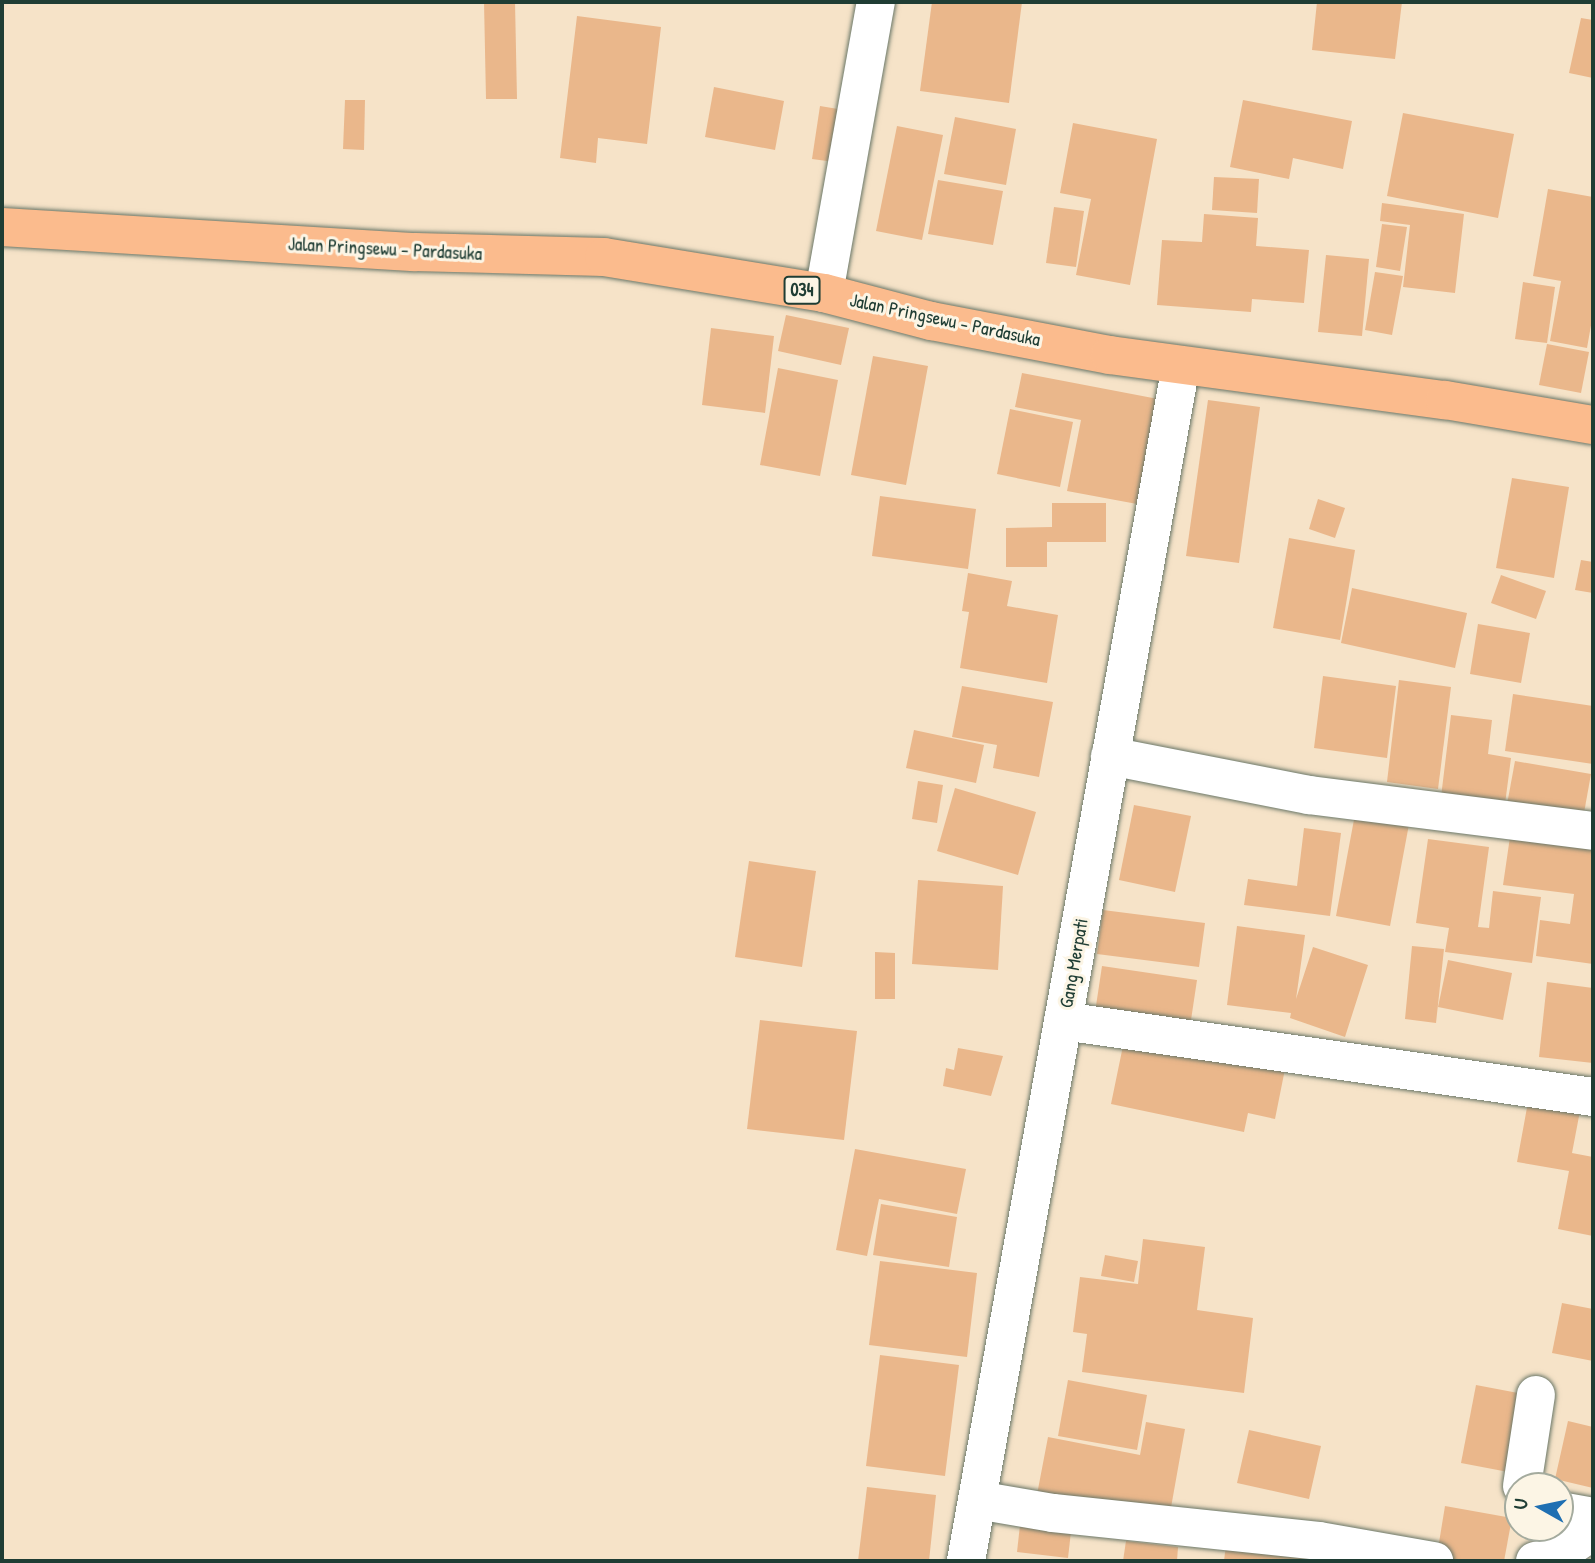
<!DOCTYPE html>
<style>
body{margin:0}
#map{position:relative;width:1595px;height:1563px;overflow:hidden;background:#f6e3c8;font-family:"Patrick Hand",sans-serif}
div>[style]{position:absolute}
.building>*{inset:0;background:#eab78b}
.roads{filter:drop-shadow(0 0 2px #6a7768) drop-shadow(0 0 2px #6a7768)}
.minor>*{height:38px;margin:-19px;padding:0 19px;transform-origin:19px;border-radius:19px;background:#fff}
.major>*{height:38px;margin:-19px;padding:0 19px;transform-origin:19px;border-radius:19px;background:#fbbb8d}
span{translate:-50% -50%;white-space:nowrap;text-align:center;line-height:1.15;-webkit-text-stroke:6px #fcf5e5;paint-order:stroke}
.shield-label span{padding:2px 5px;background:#fcf5e5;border:2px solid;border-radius:5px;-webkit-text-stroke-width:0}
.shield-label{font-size:18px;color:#1f3d34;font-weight:700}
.street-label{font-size:19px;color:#1f3d34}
.frame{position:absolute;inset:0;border:4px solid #1f3d34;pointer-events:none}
.north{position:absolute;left:1504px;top:1472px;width:70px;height:70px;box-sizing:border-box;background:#fcf5e5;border:2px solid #a4ab9e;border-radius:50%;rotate:279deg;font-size:19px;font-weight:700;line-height:28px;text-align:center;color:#1f3d34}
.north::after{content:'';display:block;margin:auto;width:24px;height:32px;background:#1f6fb2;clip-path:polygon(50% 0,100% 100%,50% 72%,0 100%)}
</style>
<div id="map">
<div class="building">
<i style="clip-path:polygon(484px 2px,515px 2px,517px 99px,486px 99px)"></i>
<i style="clip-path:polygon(932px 2px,1022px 2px,1009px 103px,920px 91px)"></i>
<i style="clip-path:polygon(1317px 2px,1402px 2px,1395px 59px,1312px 50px)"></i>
<i style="clip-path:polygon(577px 16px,661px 27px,647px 144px,598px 138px,596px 163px,560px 158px)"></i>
<i style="clip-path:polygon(1581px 18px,1593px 20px,1593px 78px,1569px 73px)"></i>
<i style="clip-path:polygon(714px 87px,784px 101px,775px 150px,705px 137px)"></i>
<i style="clip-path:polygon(345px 100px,365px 100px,364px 150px,343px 149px)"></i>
<i style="clip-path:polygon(1243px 100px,1352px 121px,1343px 169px,1293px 158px,1289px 179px,1230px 167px)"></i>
<i style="clip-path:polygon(820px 106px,850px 111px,842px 163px,812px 159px)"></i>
<i style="clip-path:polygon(1403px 113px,1514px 134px,1498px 218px,1387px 196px)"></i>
<i style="clip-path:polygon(955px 117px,1016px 129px,1006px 185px,944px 174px)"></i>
<i style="clip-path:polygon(1073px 123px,1157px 139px,1130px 285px,1076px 275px,1091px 199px,1060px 193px)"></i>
<i style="clip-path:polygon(897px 126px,943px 135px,922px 240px,876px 231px)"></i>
<i style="clip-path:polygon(1214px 177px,1259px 179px,1257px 213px,1212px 210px)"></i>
<i style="clip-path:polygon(938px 180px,1003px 191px,993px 245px,928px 234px)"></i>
<i style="clip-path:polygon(1548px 189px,1593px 197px,1593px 314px,1587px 348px,1550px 341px,1561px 281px,1533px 276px)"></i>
<i style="clip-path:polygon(1382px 203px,1464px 214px,1455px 293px,1403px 287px,1410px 225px,1380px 221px)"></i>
<i style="clip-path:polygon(1054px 207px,1084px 211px,1076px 267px,1046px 263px)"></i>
<i style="clip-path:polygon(1204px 214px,1258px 218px,1256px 246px,1309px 250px,1304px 303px,1252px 299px,1251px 312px,1157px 305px,1162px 240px,1202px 242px)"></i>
<i style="clip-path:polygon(1382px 224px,1407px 227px,1400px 271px,1376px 267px)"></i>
<i style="clip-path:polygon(1326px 255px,1369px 259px,1362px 336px,1318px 332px)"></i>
<i style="clip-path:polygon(1375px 272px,1403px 276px,1392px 335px,1365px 330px)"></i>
<i style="clip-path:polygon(1523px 282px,1555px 287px,1547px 343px,1515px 339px)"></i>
<i style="clip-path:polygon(786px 315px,849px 328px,841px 365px,778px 351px)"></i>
<i style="clip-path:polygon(711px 328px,774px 336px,765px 413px,702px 405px)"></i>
<i style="clip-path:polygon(1547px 344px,1589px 352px,1581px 393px,1539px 385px)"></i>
<i style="clip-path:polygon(873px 356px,928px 366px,906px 485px,851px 475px)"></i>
<i style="clip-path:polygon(778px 368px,838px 380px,820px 476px,760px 465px)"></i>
<i style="clip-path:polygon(1022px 373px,1158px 399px,1137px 504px,1067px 491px,1081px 420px,1015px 407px)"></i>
<i style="clip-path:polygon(1208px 400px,1260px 407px,1239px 563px,1186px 556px)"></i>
<i style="clip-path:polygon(1010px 409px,1073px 422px,1060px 487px,997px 474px)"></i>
<i style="clip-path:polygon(1512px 478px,1569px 487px,1554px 578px,1496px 568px)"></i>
<i style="clip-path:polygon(880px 496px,976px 509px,968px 569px,872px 556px)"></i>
<i style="clip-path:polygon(1318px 499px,1345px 508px,1335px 538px,1309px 529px)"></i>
<i style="clip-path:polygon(1052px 503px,1106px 503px,1106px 542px,1047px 542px,1047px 567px,1006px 567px,1006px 528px,1052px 527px)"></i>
<i style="clip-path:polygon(1289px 538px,1355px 550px,1340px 640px,1273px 628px)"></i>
<i style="clip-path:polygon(1581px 560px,1593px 562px,1593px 593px,1575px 590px)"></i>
<i style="clip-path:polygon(968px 573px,1012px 581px,1007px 606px,1058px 615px,1047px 683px,960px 668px,969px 612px,962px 611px)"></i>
<i style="clip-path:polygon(1501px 575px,1546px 591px,1536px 619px,1491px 603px)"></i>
<i style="clip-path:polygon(1352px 588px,1467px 613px,1455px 668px,1341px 643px)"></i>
<i style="clip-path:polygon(1478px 624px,1530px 633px,1521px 683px,1470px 674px)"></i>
<i style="clip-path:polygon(1323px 676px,1396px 686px,1387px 758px,1314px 748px)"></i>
<i style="clip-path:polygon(1399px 680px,1451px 687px,1438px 789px,1387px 782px)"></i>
<i style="clip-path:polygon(962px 686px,1053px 702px,1039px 777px,993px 768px,997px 745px,952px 737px)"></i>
<i style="clip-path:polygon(1513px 694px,1593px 706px,1593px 764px,1505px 751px)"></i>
<i style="clip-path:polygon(1451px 715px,1492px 720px,1488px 754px,1511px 758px,1505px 804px,1441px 797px)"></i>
<i style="clip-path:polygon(914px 730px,984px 745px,976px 783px,906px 768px)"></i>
<i style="clip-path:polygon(1515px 761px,1591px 774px,1582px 824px,1506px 810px)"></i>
<i style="clip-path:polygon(918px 781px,943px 785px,937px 823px,912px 819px)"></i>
<i style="clip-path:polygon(955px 788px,1036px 812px,1018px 875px,937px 851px)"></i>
<i style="clip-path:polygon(1134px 805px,1191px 816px,1175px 892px,1119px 880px)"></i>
<i style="clip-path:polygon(1356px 809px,1410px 819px,1390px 926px,1336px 916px)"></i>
<i style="clip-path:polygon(1304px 828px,1341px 833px,1330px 916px,1244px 905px,1248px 879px,1297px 886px)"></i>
<i style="clip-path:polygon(1511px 830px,1593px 841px,1593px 964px,1536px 956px,1540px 920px,1570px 924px,1574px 894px,1503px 885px)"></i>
<i style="clip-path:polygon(1428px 839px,1489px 847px,1478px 927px,1489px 928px,1493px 891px,1541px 897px,1532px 963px,1445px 952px,1449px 928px,1416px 923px)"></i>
<i style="clip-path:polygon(749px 861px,816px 871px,802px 967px,735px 957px)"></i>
<i style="clip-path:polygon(918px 880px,1003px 886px,998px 970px,912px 964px)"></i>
<i style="clip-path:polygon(1103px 910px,1205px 923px,1199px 967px,1097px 954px)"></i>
<i style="clip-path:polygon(1237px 926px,1305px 935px,1296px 999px,1313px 947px,1368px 965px,1345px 1037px,1290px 1018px,1291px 1013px,1227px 1005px)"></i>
<i style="clip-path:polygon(1412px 946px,1444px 949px,1436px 1023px,1405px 1019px)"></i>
<i style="clip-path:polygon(875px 952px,895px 953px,895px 999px,875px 999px)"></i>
<i style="clip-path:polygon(1448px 960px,1512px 973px,1503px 1020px,1438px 1007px)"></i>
<i style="clip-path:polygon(1102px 966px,1197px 980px,1188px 1040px,1093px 1026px)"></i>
<i style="clip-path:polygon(1547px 982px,1593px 988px,1593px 1063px,1539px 1057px)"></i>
<i style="clip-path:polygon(760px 1020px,857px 1031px,844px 1140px,747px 1129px)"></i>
<i style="clip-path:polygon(1125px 1036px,1285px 1069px,1275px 1119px,1248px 1113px,1244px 1132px,1111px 1104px)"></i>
<i style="clip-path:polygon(958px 1048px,1003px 1056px,991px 1096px,943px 1086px,946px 1068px,954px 1070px)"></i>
<i style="clip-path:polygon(1528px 1102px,1580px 1111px,1572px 1153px,1593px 1157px,1593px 1236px,1558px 1229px,1569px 1171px,1517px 1162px)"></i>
<i style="clip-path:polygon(855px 1149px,966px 1169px,957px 1214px,879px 1199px,867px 1256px,836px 1250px)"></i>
<i style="clip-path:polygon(881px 1204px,957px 1217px,949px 1267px,873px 1255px)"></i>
<i style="clip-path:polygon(1143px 1239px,1205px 1247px,1197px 1310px,1253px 1318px,1244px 1393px,1082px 1372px,1087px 1334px,1073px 1332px,1080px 1277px,1138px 1284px)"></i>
<i style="clip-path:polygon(1105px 1255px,1138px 1261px,1134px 1282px,1101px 1276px)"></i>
<i style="clip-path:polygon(880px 1261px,977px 1273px,967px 1357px,869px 1345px)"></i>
<i style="clip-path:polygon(1562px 1303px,1593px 1309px,1593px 1361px,1552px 1353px)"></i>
<i style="clip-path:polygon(880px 1355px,959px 1365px,945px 1476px,866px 1466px)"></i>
<i style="clip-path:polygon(1068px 1380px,1147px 1395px,1137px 1450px,1058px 1436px)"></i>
<i style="clip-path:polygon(1476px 1385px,1540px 1397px,1524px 1475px,1461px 1463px)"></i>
<i style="clip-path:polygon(1568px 1421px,1593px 1427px,1593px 1488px,1555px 1479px)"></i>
<i style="clip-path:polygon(1146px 1422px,1185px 1429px,1167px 1530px,1035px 1505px,1048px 1437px,1140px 1455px)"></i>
<i style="clip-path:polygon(1249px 1430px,1321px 1446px,1309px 1499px,1237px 1483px)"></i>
<i style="clip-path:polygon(867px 1487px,936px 1495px,929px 1561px,858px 1561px)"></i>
<i style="clip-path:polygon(1445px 1506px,1512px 1518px,1504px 1561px,1436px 1561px)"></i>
<i style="clip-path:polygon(1021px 1516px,1072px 1523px,1068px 1558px,1017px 1552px)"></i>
<i style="clip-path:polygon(1126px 1541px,1178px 1547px,1177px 1561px,1123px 1561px)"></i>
<i style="clip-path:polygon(1226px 1545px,1323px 1556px,1323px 1561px,1224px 1561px)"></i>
</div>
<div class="roads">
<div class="minor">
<i style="left:824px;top:293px;width:296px;rotate:-79.9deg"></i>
<i style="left:1110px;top:756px;width:203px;rotate:11.1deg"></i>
<i style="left:1309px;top:795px;width:286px;rotate:7.2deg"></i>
<i style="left:1063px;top:1021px;width:535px;rotate:8.16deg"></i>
<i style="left:1522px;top:1486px;width:92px;rotate:-81.3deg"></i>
<i style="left:977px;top:1500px;width:77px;rotate:9.7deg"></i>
<i style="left:1053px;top:1513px;width:267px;rotate:6deg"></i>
<i style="left:1319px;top:1541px;width:117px;rotate:9.9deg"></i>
<i style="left:1560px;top:1511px;width:34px;rotate:10deg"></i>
<i style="left:966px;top:1561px;width:1215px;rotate:-79.81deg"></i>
<i style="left:1535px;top:1561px;width:22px;rotate:-13deg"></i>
<i style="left:1556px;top:1556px;width:45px;rotate:-34deg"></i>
</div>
<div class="major">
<i style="left:2px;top:227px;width:414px;rotate:3.5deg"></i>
<i style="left:415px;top:252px;width:189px;rotate:1.5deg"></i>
<i style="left:604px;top:257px;width:223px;rotate:9.3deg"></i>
<i style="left:824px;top:293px;width:111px;rotate:14.7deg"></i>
<i style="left:931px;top:321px;width:182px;rotate:10.8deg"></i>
<i style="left:1110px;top:355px;width:338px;rotate:7.7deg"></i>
<i style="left:1445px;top:400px;width:150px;rotate:9.6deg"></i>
</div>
</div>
<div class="shield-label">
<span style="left:802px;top:290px">034</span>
</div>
<div class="street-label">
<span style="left:385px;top:249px;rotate:3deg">Jalan Pringsewu - Pardasuka</span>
<span style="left:945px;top:320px;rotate:12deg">Jalan Pringsewu - Pardasuka</span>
<span style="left:1074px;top:963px;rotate:-80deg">Gang Merpati</span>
</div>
<div class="frame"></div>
<div class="north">U</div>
</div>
